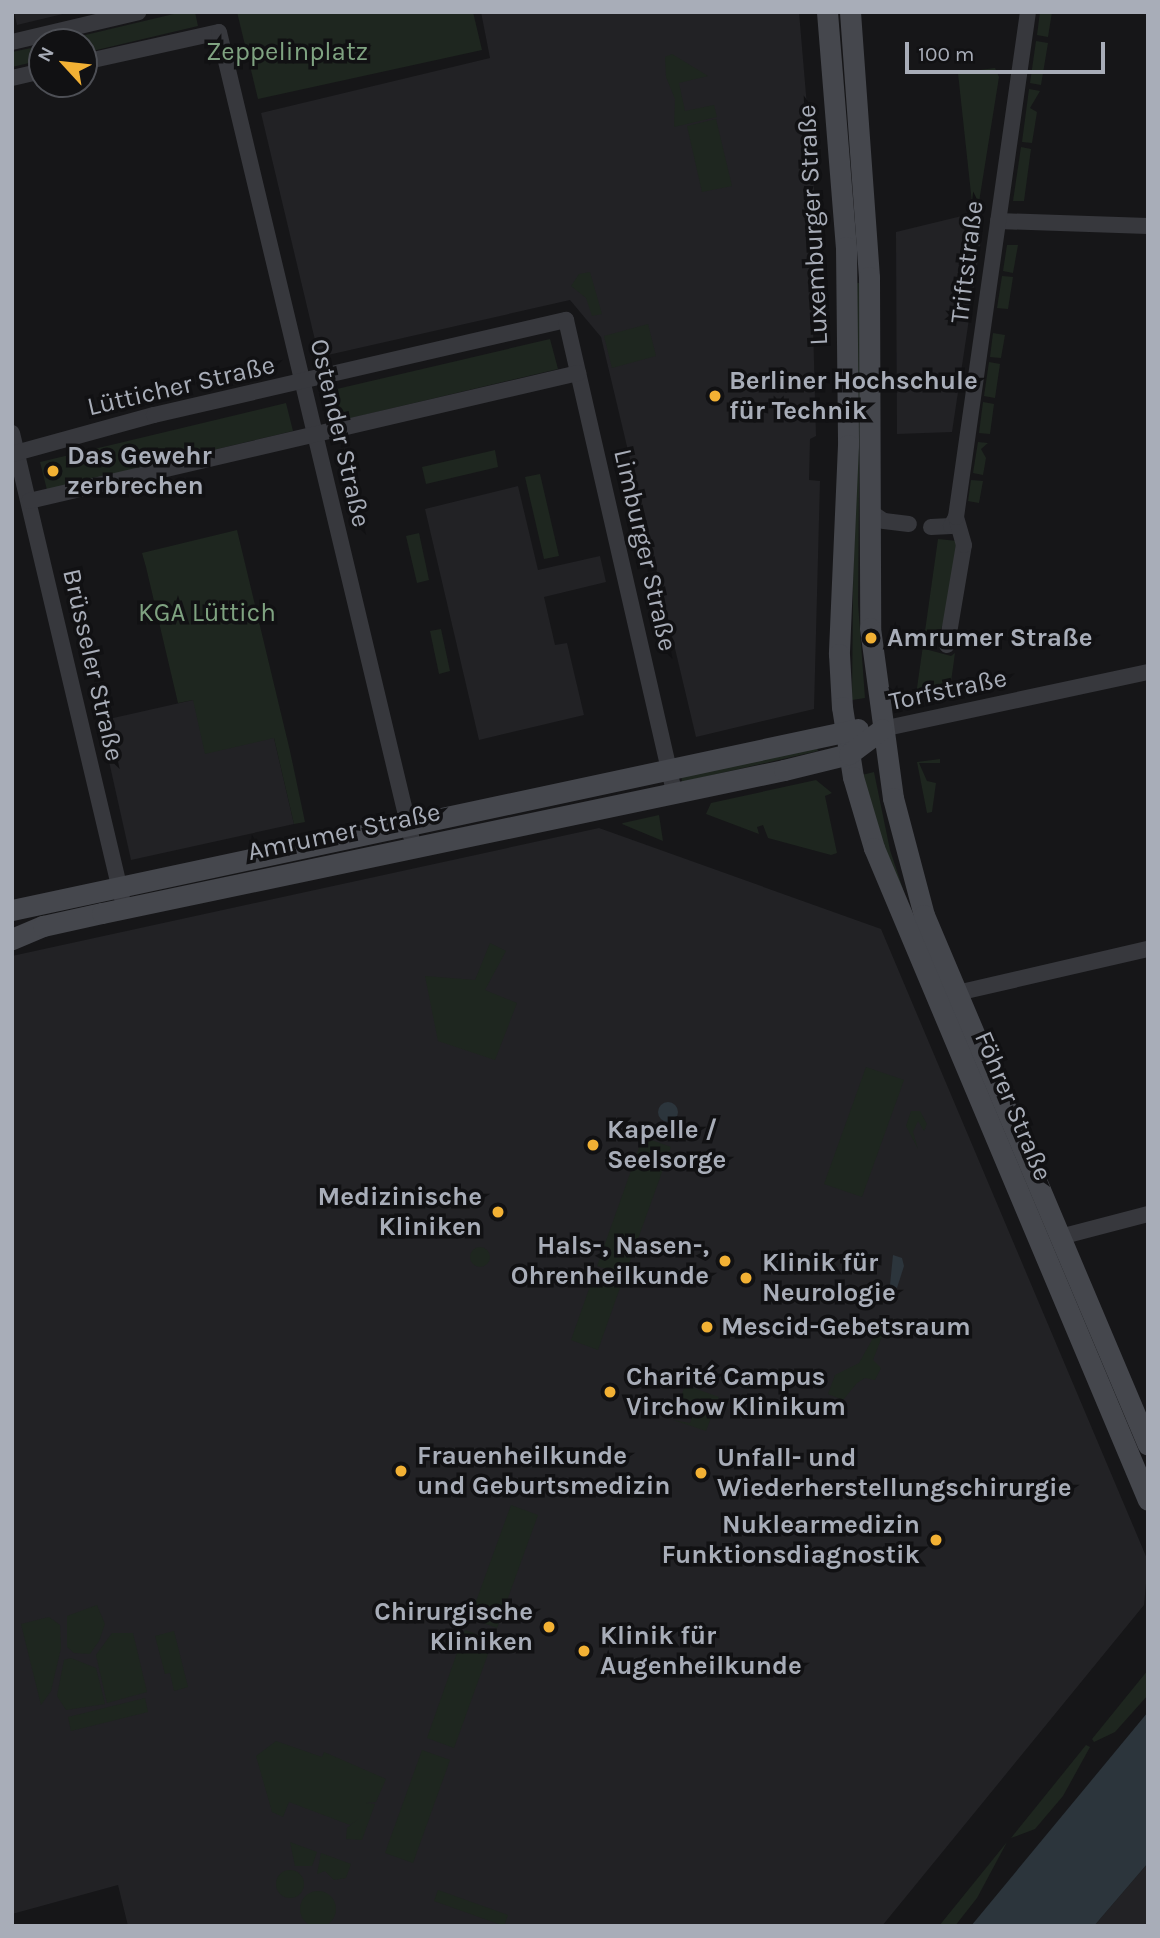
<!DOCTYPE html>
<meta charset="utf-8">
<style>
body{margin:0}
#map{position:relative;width:1160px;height:1938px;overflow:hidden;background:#161618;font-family:Karla,sans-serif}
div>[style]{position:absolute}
.built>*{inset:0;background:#222225}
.green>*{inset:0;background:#1e261f}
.round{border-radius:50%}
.water>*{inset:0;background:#2c353c}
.street>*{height:16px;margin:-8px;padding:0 8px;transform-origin:8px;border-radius:8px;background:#37383d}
.secondary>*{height:21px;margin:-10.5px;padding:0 10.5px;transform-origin:10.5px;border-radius:10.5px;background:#45474d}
.dots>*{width:19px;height:19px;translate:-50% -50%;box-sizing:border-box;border:4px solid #111113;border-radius:50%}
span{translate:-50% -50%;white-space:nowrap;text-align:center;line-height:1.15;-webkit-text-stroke:7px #111113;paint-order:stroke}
.park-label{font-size:26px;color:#7fa381}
.street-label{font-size:26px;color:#a8adb8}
.poi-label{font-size:26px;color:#a8adb8;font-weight:700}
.left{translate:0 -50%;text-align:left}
.right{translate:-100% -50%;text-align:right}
.frame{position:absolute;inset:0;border:14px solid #a8adb8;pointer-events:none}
.north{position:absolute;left:28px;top:28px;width:70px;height:70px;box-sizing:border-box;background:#111113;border:2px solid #4d4f55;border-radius:50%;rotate:297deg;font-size:19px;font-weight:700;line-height:28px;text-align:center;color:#a8adb8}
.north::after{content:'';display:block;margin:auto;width:24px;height:32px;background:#f2b134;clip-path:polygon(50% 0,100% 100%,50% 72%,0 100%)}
.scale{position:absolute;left:905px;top:42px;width:200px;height:32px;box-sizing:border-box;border:4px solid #a8adb8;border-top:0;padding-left:9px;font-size:21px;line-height:24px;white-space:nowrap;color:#a8adb8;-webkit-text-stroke:5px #111113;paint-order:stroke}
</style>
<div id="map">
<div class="built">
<i style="clip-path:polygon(14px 12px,71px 12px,17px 25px)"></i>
<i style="clip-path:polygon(481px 12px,799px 12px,819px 248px,813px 325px,816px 436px,810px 439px,809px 480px,820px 481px,814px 709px,696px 737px,601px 337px,570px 300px,319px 357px,261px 113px,490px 58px)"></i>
<i style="clip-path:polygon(966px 215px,975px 219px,980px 246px,952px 432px,897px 434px,896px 232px)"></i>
<i style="clip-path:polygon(518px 486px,538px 570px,600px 556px,606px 582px,544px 597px,555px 645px,567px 643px,584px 715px,479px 740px,425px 509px)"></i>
<i style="clip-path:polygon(193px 700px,274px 738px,294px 824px,131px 860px,100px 721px)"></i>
<i style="clip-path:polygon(599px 828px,881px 929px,1148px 1561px,1144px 1605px,882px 1926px,128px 1926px,118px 1885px,12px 1914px,12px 956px)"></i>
<i style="clip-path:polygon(1148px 1863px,1148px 1926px,1094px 1926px)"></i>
</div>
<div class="green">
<i style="clip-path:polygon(182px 12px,195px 12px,198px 26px,84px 53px,84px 42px,56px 42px)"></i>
<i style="clip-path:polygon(237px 12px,473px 12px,482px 50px,258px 99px)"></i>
<i style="clip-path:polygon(1040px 12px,1052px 12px,1048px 37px,1037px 35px)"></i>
<i style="clip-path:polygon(1036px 41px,1048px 43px,1041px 85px,1030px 83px)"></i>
<i style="clip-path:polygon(36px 47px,42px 60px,12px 67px,12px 52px)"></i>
<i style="clip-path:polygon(672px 54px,708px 76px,679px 83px,685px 111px,714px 105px,717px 117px,674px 127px,675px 99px,666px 77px,665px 57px)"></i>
<i style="clip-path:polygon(995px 68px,999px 77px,979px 202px,972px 203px,958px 73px)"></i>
<i style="clip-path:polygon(1029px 89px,1040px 91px,1030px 108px,1037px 112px,1032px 143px,1022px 142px)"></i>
<i style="clip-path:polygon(716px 119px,732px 186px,702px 192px,687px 126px)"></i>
<i style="clip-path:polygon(1021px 147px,1031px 149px,1024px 201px,1013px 201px)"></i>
<i style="clip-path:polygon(1007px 245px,1018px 245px,1013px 273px,1003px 271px)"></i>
<i style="clip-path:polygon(590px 272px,602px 314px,592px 316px,586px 298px,571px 286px,579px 274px)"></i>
<i style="clip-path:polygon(1002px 276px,1013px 277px,1008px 309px,997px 308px)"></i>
<i style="clip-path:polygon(856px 283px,861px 283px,858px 603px,865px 698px,852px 700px)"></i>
<i style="clip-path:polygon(648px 324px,656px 356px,612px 368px,604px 336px)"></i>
<i style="clip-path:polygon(993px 333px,1005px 335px,1001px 358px,990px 357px)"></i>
<i style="clip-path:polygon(550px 339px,558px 369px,330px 423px,324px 392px)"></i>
<i style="clip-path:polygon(989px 362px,1000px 364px,995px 398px,984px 396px)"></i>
<i style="clip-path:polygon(983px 402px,994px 404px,990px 434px,979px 433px)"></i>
<i style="clip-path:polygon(286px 403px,293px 431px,47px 490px,40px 462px)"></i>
<i style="clip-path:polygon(978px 442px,988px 443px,981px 449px,986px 458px,983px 475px,973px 473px)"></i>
<i style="clip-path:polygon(495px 450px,498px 467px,426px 484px,422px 467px)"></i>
<i style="clip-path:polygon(540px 474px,559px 556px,544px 559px,525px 477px)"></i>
<i style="clip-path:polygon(971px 480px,983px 481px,979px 503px,968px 501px)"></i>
<i style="clip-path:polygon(237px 530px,290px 751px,305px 822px,294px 824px,274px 738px,205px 754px,193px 700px,178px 703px,146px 567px,142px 553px)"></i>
<i style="clip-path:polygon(419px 533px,429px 580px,417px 583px,406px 536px)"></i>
<i style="clip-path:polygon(938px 539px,957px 541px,948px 614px,938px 635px,926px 640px,925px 649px,951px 656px,955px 653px,950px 689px,916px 695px)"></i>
<i style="clip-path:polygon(441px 629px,450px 671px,439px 674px,430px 631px)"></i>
<i style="clip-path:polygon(815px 740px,818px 751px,682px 782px,680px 769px)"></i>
<i style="clip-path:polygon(940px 759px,940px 763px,919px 763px,927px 781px,936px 783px,932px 812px,927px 813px,917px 762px)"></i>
<i style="clip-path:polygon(874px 772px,890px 850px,905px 895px,885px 851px,862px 775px)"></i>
<i style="clip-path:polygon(816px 780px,832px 793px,825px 796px,837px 853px,831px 855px,768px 838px,763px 825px,757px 827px,759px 834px,706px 814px,711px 803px)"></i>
<i style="clip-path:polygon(659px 815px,663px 841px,622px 824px,623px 823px)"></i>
<i style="clip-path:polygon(490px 943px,506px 951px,485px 990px,517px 1003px,495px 1060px,438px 1041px,425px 976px,475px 980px)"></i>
<i style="clip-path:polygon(866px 1067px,904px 1080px,862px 1197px,824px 1184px)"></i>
<i style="clip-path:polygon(911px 1111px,920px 1111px,927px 1124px,924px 1131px,918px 1121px,913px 1132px,918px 1149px,906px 1126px)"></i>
<i style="clip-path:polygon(643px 1137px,671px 1147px,625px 1275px,597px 1266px)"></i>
<i class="round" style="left:470px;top:1247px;width:20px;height:20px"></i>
<i style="clip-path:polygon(595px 1272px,622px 1282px,598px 1350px,571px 1340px)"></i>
<i style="clip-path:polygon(877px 1331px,884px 1331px,873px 1360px,881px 1368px,875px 1380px,865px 1378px,857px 1383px,843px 1400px,828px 1394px,835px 1375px,859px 1363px)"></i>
<i style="clip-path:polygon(685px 1385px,719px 1397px,706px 1431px,673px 1420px,690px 1423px,693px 1415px,677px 1409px)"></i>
<i style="clip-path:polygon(511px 1505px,538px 1515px,497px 1628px,470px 1618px)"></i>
<i style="clip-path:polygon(97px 1605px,105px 1624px,99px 1641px,90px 1654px,74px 1653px,67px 1647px,67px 1616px)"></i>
<i style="clip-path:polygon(49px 1617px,60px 1625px,61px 1648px,51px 1691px,41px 1705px,21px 1624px)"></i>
<i style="clip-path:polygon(465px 1630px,493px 1640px,454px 1748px,427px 1738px)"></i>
<i style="clip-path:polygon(174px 1631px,188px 1687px,174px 1691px,170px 1673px,165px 1674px,155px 1636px)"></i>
<i style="clip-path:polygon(112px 1633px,133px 1633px,147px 1692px,107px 1703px,96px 1655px)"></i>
<i style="clip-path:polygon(71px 1658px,96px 1668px,105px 1704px,66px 1710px,57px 1696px,64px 1660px)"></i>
<i style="clip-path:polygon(1148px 1670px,1148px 1695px,1115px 1732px,1094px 1742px,1092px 1739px)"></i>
<i style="clip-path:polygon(145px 1698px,148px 1712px,71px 1731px,68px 1717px)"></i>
<i style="clip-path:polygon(276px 1741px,322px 1757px,324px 1752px,386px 1779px,376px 1802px,366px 1803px,375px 1804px,362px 1840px,346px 1839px,347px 1828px,358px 1819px,350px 1825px,289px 1802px,283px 1817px,272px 1812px,256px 1756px)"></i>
<i style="clip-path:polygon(1086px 1745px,1090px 1747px,1063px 1796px,1035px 1829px,1011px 1838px)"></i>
<i style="clip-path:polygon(422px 1750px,450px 1760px,413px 1863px,385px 1853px)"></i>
<i style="clip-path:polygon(290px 1842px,317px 1852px,312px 1866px,295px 1866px)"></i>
<i style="clip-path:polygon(1007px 1842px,977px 1898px,955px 1926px,939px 1926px)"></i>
<i style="clip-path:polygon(321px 1853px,351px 1864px,346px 1878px,334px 1880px,325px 1871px,317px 1874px)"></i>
<i class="round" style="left:276px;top:1870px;width:28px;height:28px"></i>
<i style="clip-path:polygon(438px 1890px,508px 1915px,504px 1926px,434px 1901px)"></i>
<i class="round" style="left:300px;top:1891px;width:36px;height:36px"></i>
</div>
<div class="water">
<i class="round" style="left:658px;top:1102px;width:20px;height:20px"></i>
<i style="clip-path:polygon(893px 1255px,902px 1258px,904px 1266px,897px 1288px,890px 1285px)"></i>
<i style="clip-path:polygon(1148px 1712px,1148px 1863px,1094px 1926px,971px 1926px)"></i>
</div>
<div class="street">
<i style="left:12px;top:42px;width:130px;rotate:-13.3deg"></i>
<i style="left:84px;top:62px;width:138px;rotate:-12.5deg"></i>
<i style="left:219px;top:32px;width:827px;rotate:76.57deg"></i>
<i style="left:12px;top:78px;width:31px;rotate:-13deg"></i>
<i style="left:998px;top:221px;width:150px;rotate:1.9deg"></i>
<i style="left:12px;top:433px;width:477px;rotate:76.7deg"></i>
<i style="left:12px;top:454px;width:147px;rotate:-15.4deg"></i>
<i style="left:154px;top:415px;width:423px;rotate:-13deg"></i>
<i style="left:566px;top:320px;width:483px;rotate:77.1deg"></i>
<i style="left:29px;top:501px;width:564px;rotate:-13.12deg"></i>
<i style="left:872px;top:513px;width:14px;rotate:34deg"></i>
<i style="left:884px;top:521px;width:25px;rotate:7deg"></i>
<i style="left:931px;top:527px;width:20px;rotate:-3deg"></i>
<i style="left:951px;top:526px;width:10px;rotate:-61deg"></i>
<i style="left:947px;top:645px;width:101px;rotate:-80.4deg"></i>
<i style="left:964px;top:545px;width:29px;rotate:-106deg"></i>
<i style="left:956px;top:517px;width:510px;rotate:-81.89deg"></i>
<i style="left:882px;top:729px;width:272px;rotate:-12.1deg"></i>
<i style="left:957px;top:993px;width:196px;rotate:-13deg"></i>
<i style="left:1060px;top:1237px;width:91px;rotate:-14.6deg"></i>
</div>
<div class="secondary">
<i style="left:827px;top:12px;width:236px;rotate:85.4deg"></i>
<i style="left:846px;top:247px;width:198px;rotate:89.4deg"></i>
<i style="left:848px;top:445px;width:209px;rotate:92.5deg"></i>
<i style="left:839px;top:654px;width:53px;rotate:86.8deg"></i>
<i style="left:842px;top:707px;width:71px;rotate:81.1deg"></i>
<i style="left:853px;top:777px;width:74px;rotate:73.5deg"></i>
<i style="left:874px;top:848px;width:707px;rotate:67.21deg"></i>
<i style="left:850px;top:12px;width:266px;rotate:85.9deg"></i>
<i style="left:869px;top:277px;width:351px;rotate:89.8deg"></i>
<i style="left:870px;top:628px;width:172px;rotate:82.3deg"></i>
<i style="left:893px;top:798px;width:121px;rotate:75.2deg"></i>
<i style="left:924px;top:915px;width:575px;rotate:67.09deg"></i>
<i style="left:12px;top:910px;width:865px;rotate:-12.08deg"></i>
<i style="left:12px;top:939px;width:34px;rotate:-23deg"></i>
<i style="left:43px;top:926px;width:60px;rotate:-12.4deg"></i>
<i style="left:102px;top:913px;width:697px;rotate:-11.84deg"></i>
<i style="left:784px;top:770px;width:67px;rotate:-13.8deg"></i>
<i style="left:849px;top:754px;width:41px;rotate:-37.1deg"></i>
</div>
<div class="dots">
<i style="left:715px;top:396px;background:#f2b134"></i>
<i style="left:53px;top:471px;background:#f2b134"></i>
<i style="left:871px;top:638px;background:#f2b134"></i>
<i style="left:593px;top:1145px;background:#f2b134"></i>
<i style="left:498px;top:1212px;background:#f2b134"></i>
<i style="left:725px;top:1261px;background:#f2b134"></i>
<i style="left:746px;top:1278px;background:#f2b134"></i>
<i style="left:707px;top:1327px;background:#f2b134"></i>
<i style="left:610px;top:1392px;background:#f2b134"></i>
<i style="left:401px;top:1471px;background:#f2b134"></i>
<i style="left:701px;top:1473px;background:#f2b134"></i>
<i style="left:936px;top:1540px;background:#f2b134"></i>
<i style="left:549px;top:1627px;background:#f2b134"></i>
<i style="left:584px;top:1651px;background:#f2b134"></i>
</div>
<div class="park-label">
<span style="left:287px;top:52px">Zeppelinplatz</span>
<span style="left:207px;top:613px">KGA Lüttich</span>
</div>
<div class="street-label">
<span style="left:813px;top:225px;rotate:-93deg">Luxemburger Straße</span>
<span style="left:967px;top:262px;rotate:-83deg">Triftstraße</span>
<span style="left:181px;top:386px;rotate:-13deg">Lütticher Straße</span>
<span style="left:340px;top:433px;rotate:77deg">Ostender Straße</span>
<span style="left:645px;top:550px;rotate:77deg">Limburger Straße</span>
<span style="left:93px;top:665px;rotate:77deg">Brüsseler Straße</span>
<span style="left:948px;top:690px;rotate:-12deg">Torfstraße</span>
<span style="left:344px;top:832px;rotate:-12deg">Amrumer Straße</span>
<span style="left:1013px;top:1106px;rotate:67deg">Föhrer Straße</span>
</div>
<div class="poi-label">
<span class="left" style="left:729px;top:396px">Berliner Hochschule<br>für Technik</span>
<span class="left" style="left:67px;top:471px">Das Gewehr<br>zerbrechen</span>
<span class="left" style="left:887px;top:638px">Amrumer Straße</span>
<span class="left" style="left:607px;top:1145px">Kapelle /<br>Seelsorge</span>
<span class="right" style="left:482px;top:1212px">Medizinische<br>Kliniken</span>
<span class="right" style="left:709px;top:1261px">Hals-, Nasen-,<br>Ohrenheilkunde</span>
<span class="left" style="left:762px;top:1278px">Klinik für<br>Neurologie</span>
<span class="left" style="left:721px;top:1327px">Mescid-Gebetsraum</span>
<span class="left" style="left:626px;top:1392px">Charité Campus<br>Virchow Klinikum</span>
<span class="left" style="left:417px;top:1471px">Frauenheilkunde<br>und Geburtsmedizin</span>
<span class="left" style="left:717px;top:1473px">Unfall- und<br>Wiederherstellungschirurgie</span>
<span class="right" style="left:920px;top:1540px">Nuklearmedizin<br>Funktionsdiagnostik</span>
<span class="right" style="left:533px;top:1627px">Chirurgische<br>Kliniken</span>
<span class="left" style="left:600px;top:1651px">Klinik für<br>Augenheilkunde</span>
</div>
<div class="frame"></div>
<div class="north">N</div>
<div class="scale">100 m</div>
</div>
